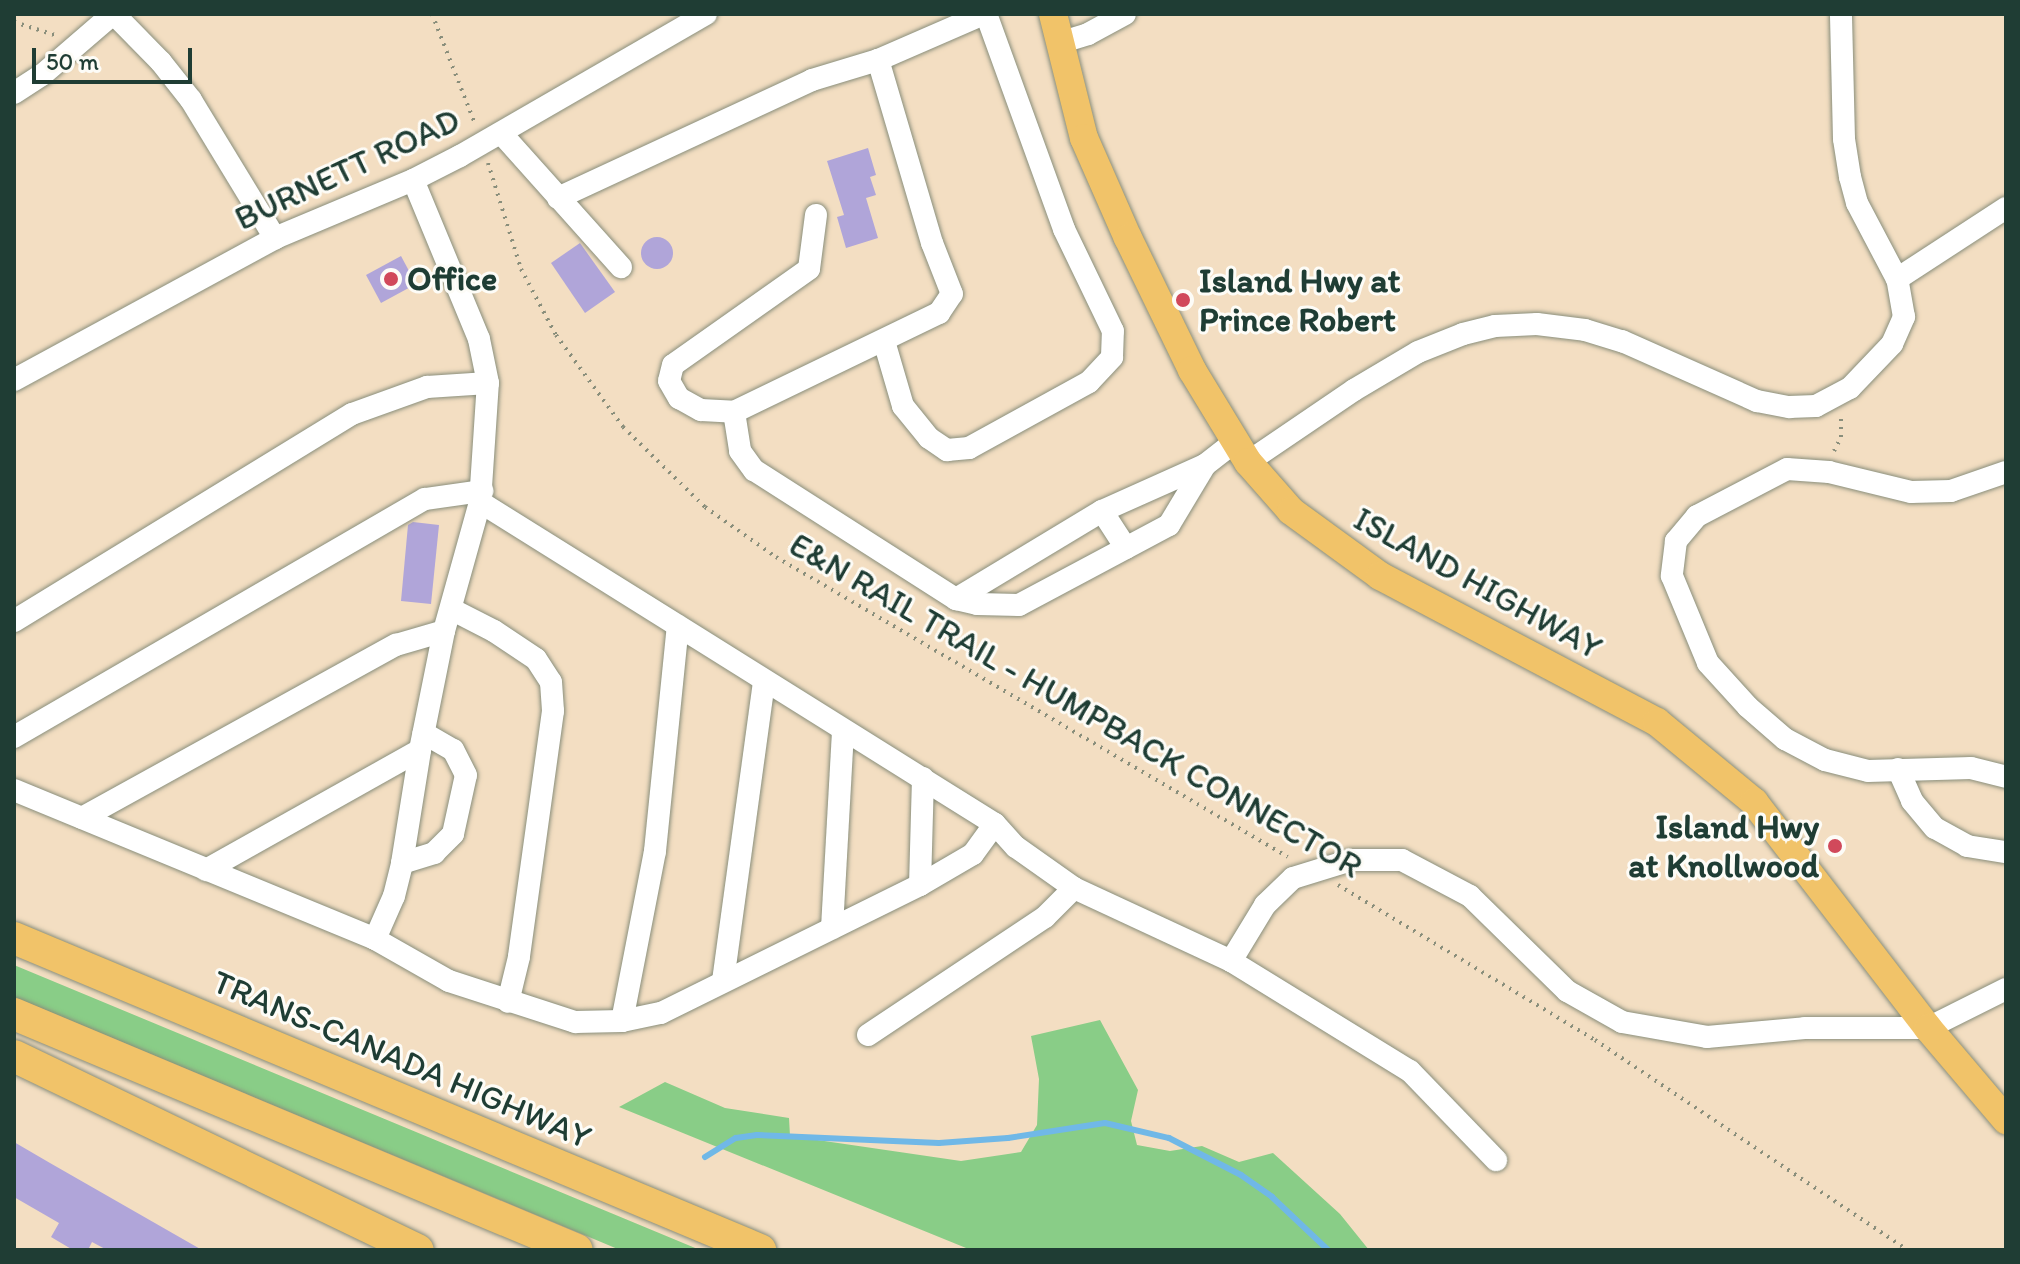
<!DOCTYPE html>
<style>
body{margin:0}
#map{position:relative;width:2020px;height:1264px;overflow:hidden;background:#f3dec2;font-family:Itim,sans-serif}
div>[style]{position:absolute}
.green>*{inset:0;background:#89cd87}
.stream>*{height:6px;margin:-3px;padding:0 3px;transform-origin:3px;border-radius:3px;background:#70b8e7}
.building>*{inset:0;background:#b0a5d9}
.round{border-radius:50%}
.path>*{height:4px;margin-top:-2px;transform-origin:0;background:repeating-linear-gradient(90deg,#898e7b 0 2px,transparent 0 8px)}
.roads{filter:drop-shadow(0 0 2px #898e7b) drop-shadow(0 0 2px #898e7b)}
.minor>*{height:22px;margin:-11px;padding:0 11px;transform-origin:11px;border-radius:11px;background:#fff}
.major>*{height:28px;margin:-14px;padding:0 14px;transform-origin:14px;border-radius:14px;background:#f1c369}
.highway>*{height:32px;margin:-16px;padding:0 16px;transform-origin:16px;border-radius:16px;background:#f1c369}
.dots>*{width:22px;height:22px;translate:-50% -50%;box-sizing:border-box;border:4px solid #fdfcf7;border-radius:50%}
span{translate:-50% -50%;white-space:nowrap;text-align:center;line-height:1.15;-webkit-text-stroke:6px #fdfcf7;paint-order:stroke}
.street-label{font-size:34px;color:#1f3d34}
.poi-label{font-size:34px;color:#1f3d34;font-weight:700}
.left{translate:0 -50%;text-align:left}
.right{translate:-100% -50%;text-align:right}
.frame{position:absolute;inset:0;border:16px solid #1f3d34;pointer-events:none}
.scale{position:absolute;left:32px;top:48px;width:160px;height:36px;box-sizing:border-box;border:4px solid #1f3d34;border-top:0;padding-left:10px;font-size:24px;line-height:28px;white-space:nowrap;color:#1f3d34;-webkit-text-stroke:6px #fdfcf7;paint-order:stroke}
</style>
<div id="map">
<div class="green">
<i style="clip-path:polygon(14px 965px,700px 1250px,620px 1250px,601px 1242px,14px 997px)"></i>
<i style="clip-path:polygon(1100px 1020px,1138px 1090px,1131px 1121px,1137px 1145px,1170px 1151px,1202px 1146px,1239px 1162px,1273px 1153px,1340px 1214px,1369px 1250px,971px 1250px,619px 1107px,665px 1082px,725px 1108px,789px 1118px,790px 1136px,961px 1161px,1021px 1152px,1037px 1125px,1039px 1079px,1031px 1036px)"></i>
</div>
<div class="stream">
<i style="left:705px;top:1157px;width:36px;rotate:-32deg"></i>
<i style="left:736px;top:1138px;width:21px;rotate:-8deg"></i>
<i style="left:757px;top:1135px;width:182px;rotate:2.5deg"></i>
<i style="left:939px;top:1143px;width:69px;rotate:-4.1deg"></i>
<i style="left:1008px;top:1138px;width:98px;rotate:-8.8deg"></i>
<i style="left:1105px;top:1123px;width:66px;rotate:13.2deg"></i>
<i style="left:1169px;top:1138px;width:81px;rotate:27.2deg"></i>
<i style="left:1241px;top:1175px;width:38px;rotate:35deg"></i>
<i style="left:1272px;top:1197px;width:77px;rotate:43.4deg"></i>
</div>
<div class="building">
<i style="clip-path:polygon(868px 148px,876px 175px,870px 177px,876px 195px,866px 198px,878px 238px,846px 248px,837px 217px,844px 215px,827px 161px)"></i>
<i class="round" style="left:641px;top:237px;width:32px;height:32px"></i>
<i style="clip-path:polygon(580px 243px,615px 292px,585px 313px,551px 263px)"></i>
<i style="clip-path:polygon(401px 256px,416px 284px,381px 303px,366px 275px)"></i>
<i style="clip-path:polygon(413px 522px,439px 525px,431px 604px,401px 601px,408px 525px)"></i>
<i style="clip-path:polygon(14px 1142px,50px 1163px,202px 1250px,107px 1250px,92px 1242px,88px 1250px,73px 1250px,51px 1237px,59px 1223px,14px 1197px)"></i>
</div>
<div class="path">
<i style="left:432px;top:14px;width:118px;rotate:68.6deg"></i>
<i style="left:14px;top:22px;width:46px;rotate:17.7deg"></i>
<i style="left:488px;top:163px;width:111px;rotate:72.7deg"></i>
<i style="left:521px;top:269px;width:75px;rotate:62.1deg"></i>
<i style="left:556px;top:335px;width:114px;rotate:53.9deg"></i>
<i style="left:623px;top:427px;width:115px;rotate:44.3deg"></i>
<i style="left:705px;top:507px;width:87px;rotate:35.2deg"></i>
<i style="left:776px;top:557px;width:593px;rotate:30.37deg"></i>
<i style="left:1834px;top:451px;width:16px;rotate:-63deg"></i>
<i style="left:1841px;top:437px;width:20px;rotate:-90deg"></i>
<i style="left:1338px;top:885px;width:300px;rotate:31.1deg"></i>
<i style="left:1595px;top:1040px;width:377px;rotate:33.9deg"></i>
</div>
<div class="roads">
<div class="minor">
<i style="left:114px;top:14px;width:67px;rotate:45.6deg"></i>
<i style="left:161px;top:62px;width:48px;rotate:51.7deg"></i>
<i style="left:191px;top:100px;width:162px;rotate:58.7deg"></i>
<i style="left:1059px;top:43px;width:30px;rotate:-17deg"></i>
<i style="left:1088px;top:34px;width:42px;rotate:-28.4deg"></i>
<i style="left:14px;top:93px;width:33px;rotate:-33deg"></i>
<i style="left:42px;top:75px;width:94px;rotate:-40.7deg"></i>
<i style="left:501px;top:133px;width:180px;rotate:48.2deg"></i>
<i style="left:558px;top:198px;width:280px;rotate:-24.9deg"></i>
<i style="left:812px;top:80px;width:69px;rotate:-16.9deg"></i>
<i style="left:878px;top:60px;width:116px;rotate:-23.5deg"></i>
<i style="left:816px;top:215px;width:54px;rotate:97.4deg"></i>
<i style="left:809px;top:269px;width:166px;rotate:144.8deg"></i>
<i style="left:673px;top:365px;width:16px;rotate:104deg"></i>
<i style="left:669px;top:381px;width:20px;rotate:60deg"></i>
<i style="left:679px;top:398px;width:25px;rotate:29deg"></i>
<i style="left:701px;top:410px;width:33px;rotate:3deg"></i>
<i style="left:734px;top:412px;width:228px;rotate:-25.8deg"></i>
<i style="left:939px;top:313px;width:23px;rotate:-56deg"></i>
<i style="left:952px;top:294px;width:55px;rotate:-111.4deg"></i>
<i style="left:932px;top:243px;width:191px;rotate:-106.4deg"></i>
<i style="left:1897px;top:279px;width:130px;rotate:-33.1deg"></i>
<i style="left:884px;top:341px;width:68px;rotate:73.7deg"></i>
<i style="left:903px;top:406px;width:41px;rotate:50.9deg"></i>
<i style="left:929px;top:438px;width:22px;rotate:34deg"></i>
<i style="left:947px;top:450px;width:22px;rotate:-5deg"></i>
<i style="left:969px;top:448px;width:137px;rotate:-28.8deg"></i>
<i style="left:1089px;top:382px;width:34px;rotate:-47deg"></i>
<i style="left:1112px;top:357px;width:26px;rotate:-88deg"></i>
<i style="left:1113px;top:331px;width:113px;rotate:-115.7deg"></i>
<i style="left:1064px;top:229px;width:229px;rotate:-109.9deg"></i>
<i style="left:14px;top:380px;width:297px;rotate:-28.5deg"></i>
<i style="left:275px;top:238px;width:150px;rotate:-22.8deg"></i>
<i style="left:413px;top:180px;width:53px;rotate:-27.1deg"></i>
<i style="left:460px;top:156px;width:284px;rotate:-30deg"></i>
<i style="left:734px;top:412px;width:39px;rotate:81deg"></i>
<i style="left:740px;top:451px;width:24px;rotate:54deg"></i>
<i style="left:754px;top:470px;width:240px;rotate:32.6deg"></i>
<i style="left:956px;top:599px;width:22px;rotate:13deg"></i>
<i style="left:977px;top:604px;width:42px;rotate:1.4deg"></i>
<i style="left:1019px;top:605px;width:170px;rotate:-28.1deg"></i>
<i style="left:1169px;top:525px;width:70px;rotate:-59deg"></i>
<i style="left:1248px;top:462px;width:128px;rotate:-34.2deg"></i>
<i style="left:1354px;top:390px;width:74px;rotate:-30.7deg"></i>
<i style="left:1418px;top:352px;width:48px;rotate:-21.8deg"></i>
<i style="left:1463px;top:334px;width:33px;rotate:-14deg"></i>
<i style="left:1495px;top:326px;width:42px;rotate:-2.7deg"></i>
<i style="left:1537px;top:324px;width:48px;rotate:7.1deg"></i>
<i style="left:1585px;top:330px;width:39px;rotate:17deg"></i>
<i style="left:1622px;top:341px;width:148px;rotate:24deg"></i>
<i style="left:1757px;top:401px;width:33px;rotate:11deg"></i>
<i style="left:1789px;top:407px;width:27px;rotate:-2deg"></i>
<i style="left:1816px;top:406px;width:38px;rotate:-28deg"></i>
<i style="left:1850px;top:388px;width:61px;rotate:-46.3deg"></i>
<i style="left:1892px;top:344px;width:30px;rotate:-66deg"></i>
<i style="left:1904px;top:317px;width:39px;rotate:-100deg"></i>
<i style="left:1897px;top:279px;width:86px;rotate:-117.8deg"></i>
<i style="left:1857px;top:203px;width:27px;rotate:-105deg"></i>
<i style="left:1850px;top:177px;width:38px;rotate:-99deg"></i>
<i style="left:1844px;top:139px;width:125px;rotate:-91.4deg"></i>
<i style="left:2006px;top:472px;width:58px;rotate:160.9deg"></i>
<i style="left:1951px;top:491px;width:40px;rotate:178.6deg"></i>
<i style="left:1911px;top:492px;width:84px;rotate:-166.3deg"></i>
<i style="left:1829px;top:472px;width:42px;rotate:-175.9deg"></i>
<i style="left:1787px;top:469px;width:102px;rotate:152.4deg"></i>
<i style="left:1697px;top:516px;width:33px;rotate:130deg"></i>
<i style="left:1676px;top:541px;width:35px;rotate:97deg"></i>
<i style="left:1672px;top:576px;width:94px;rotate:67.5deg"></i>
<i style="left:1708px;top:663px;width:59px;rotate:47.7deg"></i>
<i style="left:1748px;top:707px;width:49px;rotate:40.9deg"></i>
<i style="left:1785px;top:739px;width:45px;rotate:27.7deg"></i>
<i style="left:1825px;top:760px;width:44px;rotate:14.3deg"></i>
<i style="left:1868px;top:771px;width:103px;rotate:-1.7deg"></i>
<i style="left:1971px;top:768px;width:36px;rotate:14deg"></i>
<i style="left:480px;top:502px;width:607px;rotate:32.02deg"></i>
<i style="left:995px;top:824px;width:31px;rotate:48deg"></i>
<i style="left:1016px;top:847px;width:71px;rotate:35.3deg"></i>
<i style="left:1074px;top:888px;width:173px;rotate:24.9deg"></i>
<i style="left:1231px;top:961px;width:210px;rotate:31.6deg"></i>
<i style="left:1410px;top:1071px;width:124px;rotate:46deg"></i>
<i style="left:1102px;top:511px;width:44px;rotate:57deg"></i>
<i style="left:956px;top:599px;width:170px;rotate:-31.1deg"></i>
<i style="left:1102px;top:511px;width:113px;rotate:-24.1deg"></i>
<i style="left:1205px;top:465px;width:37px;rotate:-38deg"></i>
<i style="left:451px;top:609px;width:48px;rotate:27.1deg"></i>
<i style="left:494px;top:631px;width:50px;rotate:33.7deg"></i>
<i style="left:536px;top:659px;width:27px;rotate:57deg"></i>
<i style="left:551px;top:682px;width:29px;rotate:86deg"></i>
<i style="left:553px;top:711px;width:248px;rotate:97.9deg"></i>
<i style="left:519px;top:957px;width:46px;rotate:103.7deg"></i>
<i style="left:14px;top:621px;width:396px;rotate:-31.5deg"></i>
<i style="left:352px;top:414px;width:80px;rotate:-19.8deg"></i>
<i style="left:427px;top:387px;width:61px;rotate:-3.8deg"></i>
<i style="left:14px;top:737px;width:475px;rotate:-30.1deg"></i>
<i style="left:425px;top:499px;width:58px;rotate:-8deg"></i>
<i style="left:1898px;top:769px;width:35px;rotate:66deg"></i>
<i style="left:1912px;top:801px;width:35px;rotate:50deg"></i>
<i style="left:1935px;top:828px;width:37px;rotate:29deg"></i>
<i style="left:1967px;top:846px;width:39px;rotate:9deg"></i>
<i style="left:14px;top:790px;width:391px;rotate:22.4deg"></i>
<i style="left:375px;top:939px;width:85px;rotate:29.6deg"></i>
<i style="left:449px;top:981px;width:133px;rotate:18deg"></i>
<i style="left:575px;top:1022px;width:47px;rotate:-1.2deg"></i>
<i style="left:622px;top:1021px;width:40px;rotate:-12deg"></i>
<i style="left:661px;top:1013px;width:289px;rotate:-26.3deg"></i>
<i style="left:920px;top:885px;width:61px;rotate:-30.3deg"></i>
<i style="left:973px;top:854px;width:37px;rotate:-54deg"></i>
<i style="left:82px;top:818px;width:359px;rotate:-28.9deg"></i>
<i style="left:396px;top:645px;width:50px;rotate:-16.3deg"></i>
<i style="left:402px;top:863px;width:34px;rotate:-17deg"></i>
<i style="left:434px;top:853px;width:27px;rotate:-45deg"></i>
<i style="left:453px;top:834px;width:60px;rotate:-77.6deg"></i>
<i style="left:466px;top:775px;width:28px;rotate:-117deg"></i>
<i style="left:453px;top:750px;width:34px;rotate:-150deg"></i>
<i style="left:206px;top:870px;width:245px;rotate:-29.3deg"></i>
<i style="left:420px;top:750px;width:121px;rotate:-78.6deg"></i>
<i style="left:444px;top:631px;width:134px;rotate:-74.4deg"></i>
<i style="left:480px;top:502px;width:119px;rotate:-86.2deg"></i>
<i style="left:488px;top:383px;width:45px;rotate:-101.6deg"></i>
<i style="left:479px;top:339px;width:172px;rotate:-112.5deg"></i>
<i style="left:920px;top:885px;width:107px;rotate:-88.4deg"></i>
<i style="left:832px;top:928px;width:196px;rotate:-86.8deg"></i>
<i style="left:375px;top:939px;width:47px;rotate:-66.2deg"></i>
<i style="left:394px;top:896px;width:34px;rotate:-76deg"></i>
<i style="left:402px;top:863px;width:114px;rotate:-80.9deg"></i>
<i style="left:1231px;top:961px;width:66px;rotate:-58.7deg"></i>
<i style="left:1265px;top:905px;width:39px;rotate:-44deg"></i>
<i style="left:1293px;top:878px;width:61px;rotate:-17.2deg"></i>
<i style="left:1351px;top:860px;width:51px"></i>
<i style="left:1402px;top:860px;width:77px;rotate:27.9deg"></i>
<i style="left:1470px;top:896px;width:136px;rotate:44.4deg"></i>
<i style="left:1567px;top:991px;width:63px;rotate:29.4deg"></i>
<i style="left:1622px;top:1022px;width:86px;rotate:10deg"></i>
<i style="left:1707px;top:1037px;width:98px;rotate:-5.2deg"></i>
<i style="left:1805px;top:1028px;width:123px"></i>
<i style="left:1928px;top:1028px;width:87px;rotate:-26.6deg"></i>
<i style="left:723px;top:981px;width:302px;rotate:-82.2deg"></i>
<i style="left:622px;top:1021px;width:173px;rotate:-79deg"></i>
<i style="left:655px;top:851px;width:226px;rotate:-84.2deg"></i>
<i style="left:868px;top:1035px;width:213px;rotate:-33.7deg"></i>
<i style="left:1045px;top:917px;width:41px;rotate:-45deg"></i>
</div>
<div class="major">
<i style="left:1053px;top:14px;width:128px;rotate:76deg"></i>
<i style="left:1084px;top:138px;width:109px;rotate:66.3deg"></i>
<i style="left:1128px;top:238px;width:147px;rotate:64.1deg"></i>
<i style="left:1192px;top:370px;width:108px;rotate:58.7deg"></i>
<i style="left:1248px;top:462px;width:65px;rotate:48.7deg"></i>
<i style="left:1291px;top:511px;width:110px;rotate:36.1deg"></i>
<i style="left:1380px;top:576px;width:313px;rotate:27.8deg"></i>
<i style="left:1657px;top:722px;width:126px;rotate:39.5deg"></i>
<i style="left:1754px;top:802px;width:285px;rotate:52.4deg"></i>
<i style="left:1928px;top:1028px;width:121px;rotate:49.7deg"></i>
</div>
<div class="highway">
<i style="left:14px;top:938px;width:809px;rotate:22.7deg"></i>
<i style="left:14px;top:1014px;width:610px;rotate:22.74deg"></i>
<i style="left:14px;top:1056px;width:448px;rotate:25.7deg"></i>
</div>
</div>
<div class="dots">
<i style="left:391px;top:279px;background:#d1495b"></i>
<i style="left:1183px;top:300px;background:#d1495b"></i>
<i style="left:1835px;top:846px;background:#d1495b"></i>
</div>
<div class="street-label">
<span style="left:347px;top:169px;rotate:-25deg">BURNETT ROAD</span>
<span style="left:1478px;top:583px;rotate:29deg">ISLAND HIGHWAY</span>
<span style="left:1076px;top:705px;rotate:30deg">E&amp;N RAIL TRAIL - HUMPBACK CONNECTOR</span>
<span style="left:402px;top:1059px;rotate:23deg">TRANS-CANADA HIGHWAY</span>
</div>
<div class="poi-label">
<span class="left" style="left:407px;top:279px">Office</span>
<span class="left" style="left:1199px;top:300px">Island Hwy at<br>Prince Robert</span>
<span class="right" style="left:1819px;top:846px">Island Hwy<br>at Knollwood</span>
</div>
<div class="frame"></div>
<div class="scale">50 m</div>
</div>
